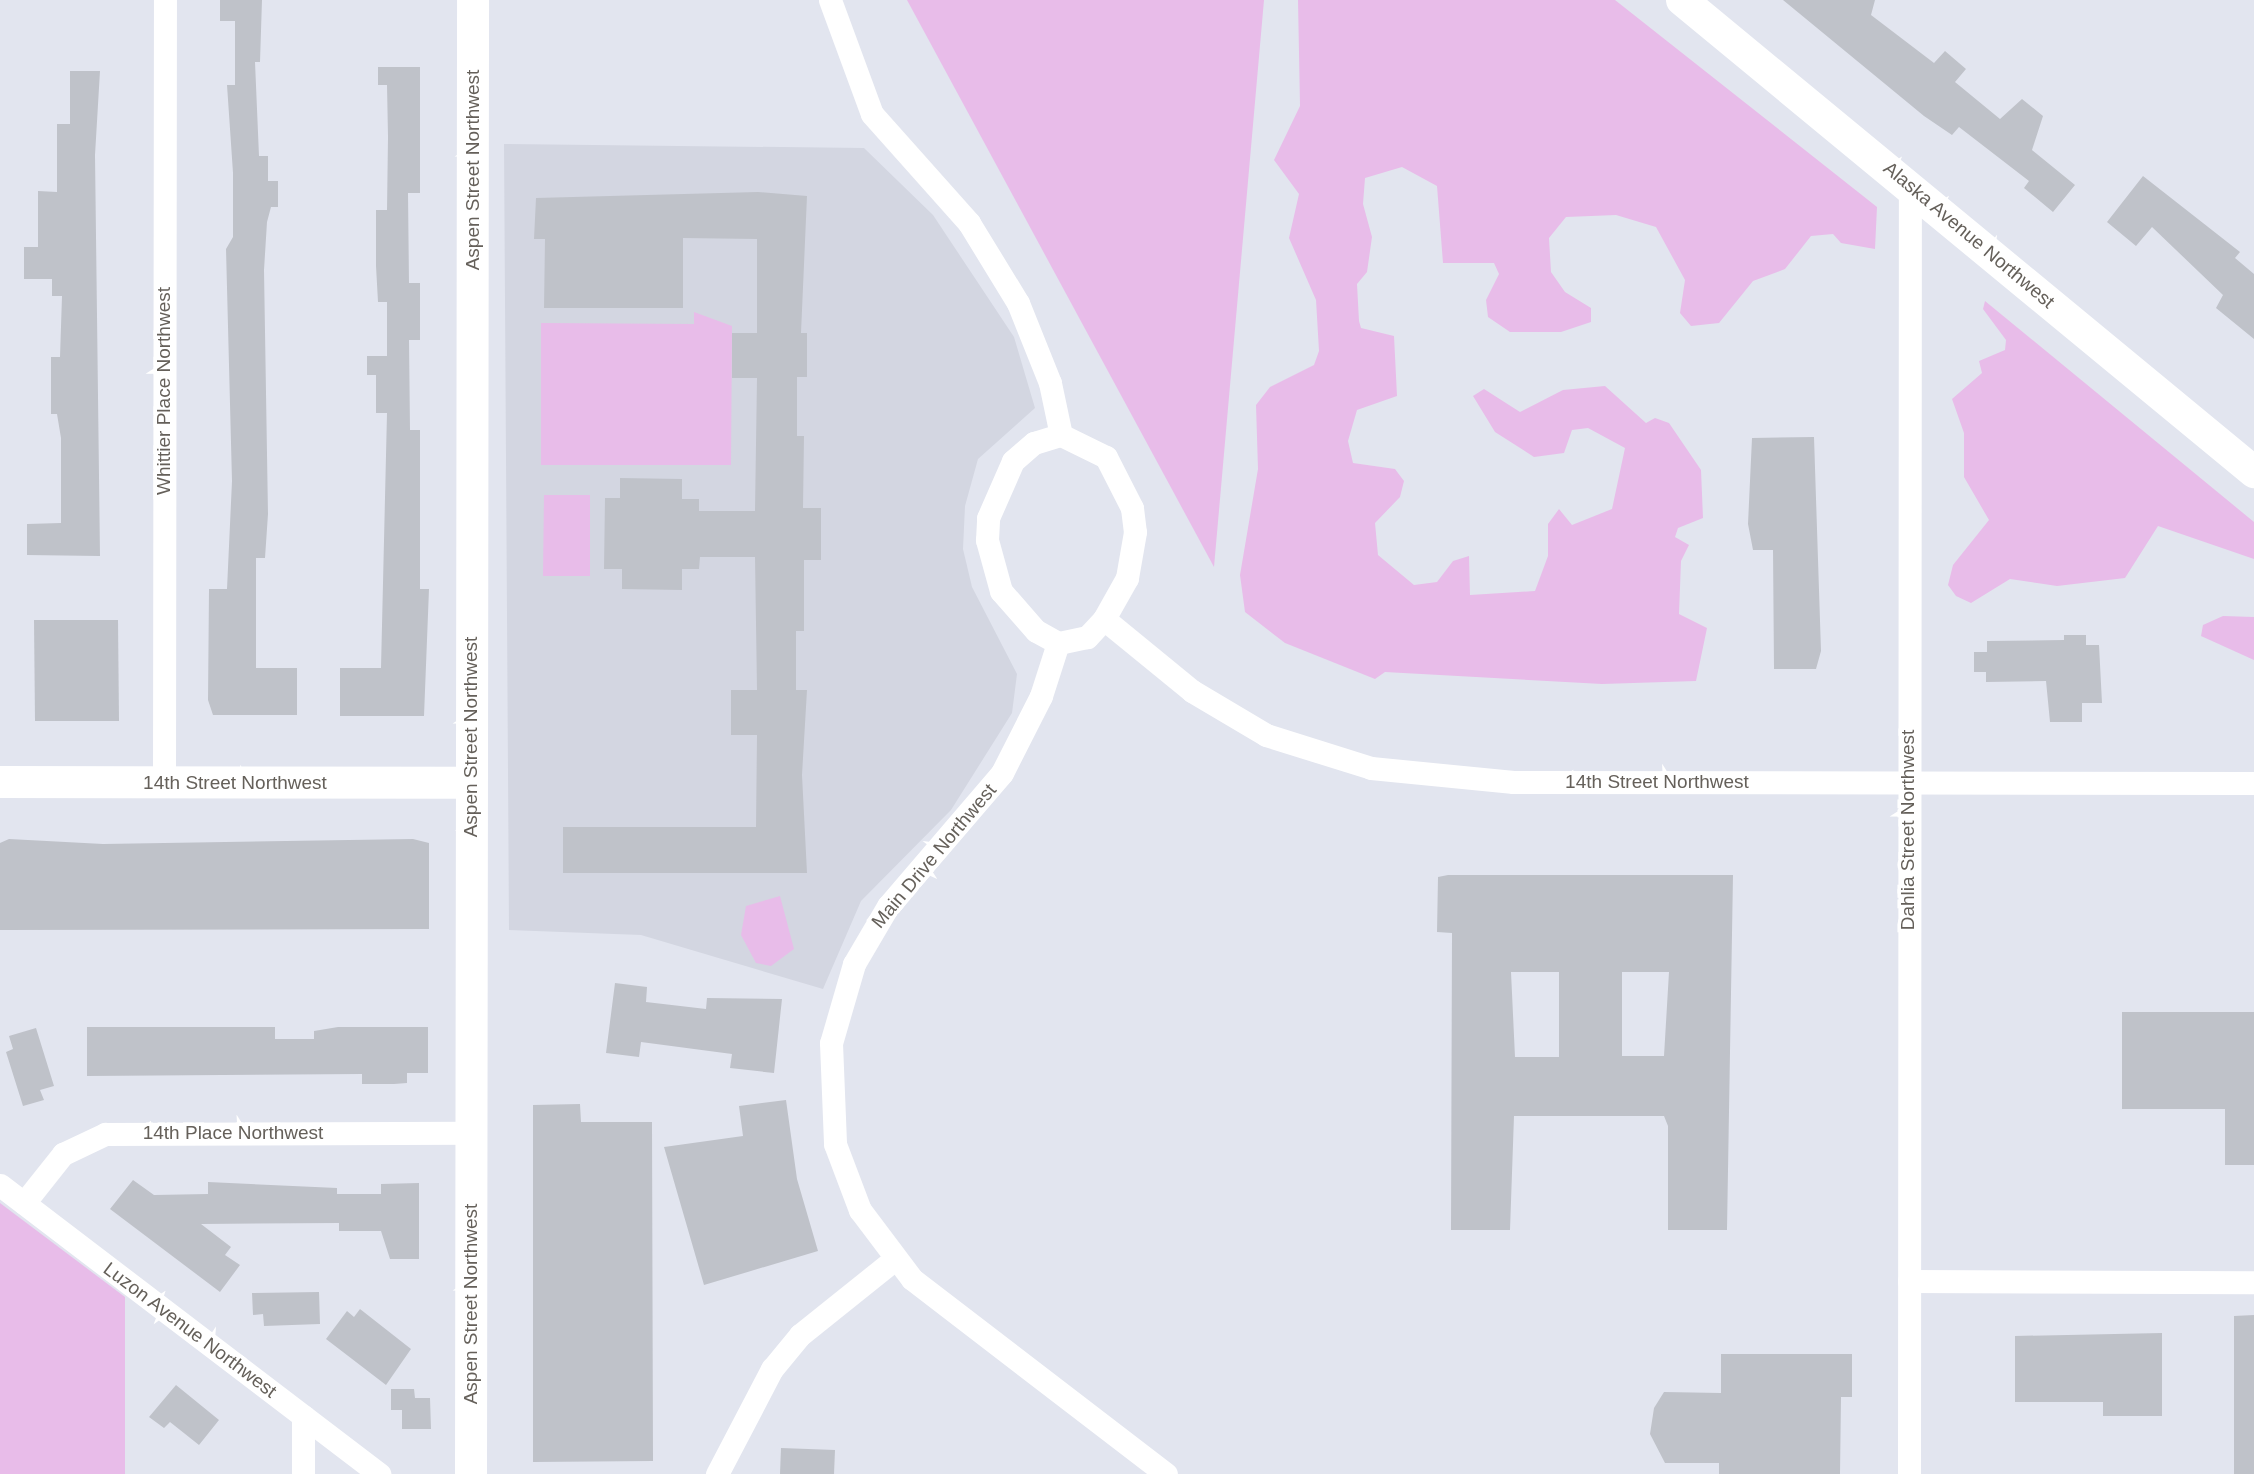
<!DOCTYPE html>
<style>
body{margin:0}
#map{position:relative;width:2254px;height:1474px;overflow:hidden;background:#e2e5ef;font-family:Helvetica,sans-serif}
div>[style]{position:absolute}
.education>*{inset:0;background:#d3d6e1}
.green>*{inset:0;background:#e8bce9}
.building>*{inset:0;background:#bfc2c9}
.street>*{height:23px;margin:-11.5px;padding:0 11.5px;transform-origin:11.5px;border-radius:11.5px;background:#fff}
.secondary>*{height:32px;margin:-16px;padding:0 16px;transform-origin:16px;border-radius:16px;background:#fff}
span{translate:-50% -50%;white-space:nowrap;text-align:center;line-height:1.15;-webkit-text-stroke:7px #fff;paint-order:stroke}
.street-label{font-size:19px;color:#65605a}
</style>
<div id="map">
<div class="education">
<i style="clip-path:polygon(504px 144px,864px 148px,933px 215px,1014px 337px,1035px 408px,978px 459px,965px 506px,963px 549px,972px 587px,1017px 674px,1012px 713px,951px 810px,861px 901px,823px 989px,641px 935px,509px 930px)"></i>
</div>
<div class="green">
<i style="clip-path:polygon(907px 0,1264px 0,1214px 567px)"></i>
<i style="clip-path:polygon(1298px 0,1615px 0,1877px 207px,1875px 249px,1841px 243px,1833px 234px,1811px 236px,1785px 269px,1753px 281px,1719px 323px,1691px 326px,1680px 313px,1685px 280px,1656px 227px,1616px 215px,1566px 217px,1549px 238px,1551px 272px,1565px 292px,1591px 308px,1591px 322px,1561px 332px,1510px 332px,1488px 317px,1486px 300px,1499px 274px,1494px 263px,1443px 263px,1437px 186px,1402px 167px,1365px 178px,1363px 204px,1372px 237px,1367px 272px,1357px 284px,1359px 321px,1361px 328px,1394px 336px,1397px 396px,1357px 410px,1348px 441px,1353px 463px,1395px 469px,1404px 481px,1400px 497px,1375px 523px,1378px 555px,1414px 585px,1437px 582px,1453px 561px,1469px 556px,1470px 595px,1535px 591px,1548px 556px,1548px 524px,1559px 509px,1572px 525px,1612px 509px,1625px 448px,1588px 428px,1572px 430px,1564px 453px,1534px 457px,1495px 432px,1473px 396px,1484px 389px,1520px 412px,1563px 390px,1605px 386px,1646px 423px,1655px 418px,1669px 423px,1701px 470px,1703px 518px,1678px 528px,1675px 537px,1689px 545px,1681px 561px,1679px 614px,1707px 628px,1696px 681px,1602px 684px,1385px 672px,1375px 679px,1285px 643px,1245px 612px,1240px 575px,1258px 469px,1256px 405px,1270px 387px,1314px 365px,1319px 351px,1316px 300px,1289px 238px,1299px 194px,1274px 160px,1300px 106px)"></i>
<i style="clip-path:polygon(1985px 301px,2254px 522px,2254px 559px,2158px 526px,2125px 578px,2057px 586px,2010px 579px,1971px 603px,1956px 596px,1948px 585px,1953px 565px,1989px 520px,1964px 477px,1964px 433px,1952px 399px,1982px 373px,1979px 361px,2005px 350px,2006px 340px,1983px 309px)"></i>
<i style="clip-path:polygon(694px 312px,732px 326px,731px 465px,541px 465px,541px 323px,694px 324px)"></i>
<i style="clip-path:polygon(544px 495px,590px 495px,590px 576px,543px 576px)"></i>
<i style="clip-path:polygon(2223px 616px,2254px 617px,2254px 660px,2201px 636px,2203px 625px)"></i>
<i style="clip-path:polygon(780px 896px,794px 949px,771px 966px,756px 963px,741px 935px,746px 906px)"></i>
<i style="clip-path:polygon(0 1203px,125px 1297px,125px 1474px,0 1474px)"></i>
</div>
<div class="building">
<i style="clip-path:polygon(220px 0,262px 0,260px 62px,255px 62px,259px 156px,268px 156px,268px 181px,278px 181px,278px 207px,271px 207px,267px 222px,264px 270px,268px 514px,265px 558px,256px 558px,256px 668px,297px 668px,297px 715px,213px 715px,208px 700px,209px 589px,227px 589px,232px 481px,226px 249px,233px 237px,233px 173px,227px 85px,235px 85px,235px 21px,220px 21px)"></i>
<i style="clip-path:polygon(1783px 0,1875px 0,1871px 15px,1934px 63px,1945px 51px,1966px 69px,1955px 82px,2000px 119px,2022px 99px,2043px 116px,2032px 150px,2075px 185px,2053px 212px,2024px 188px,2029px 181px,1959px 127px,1952px 135px,1924px 116px)"></i>
<i style="clip-path:polygon(378px 67px,420px 67px,420px 193px,408px 193px,409px 283px,420px 283px,420px 340px,409px 340px,410px 430px,420px 430px,420px 589px,429px 589px,424px 716px,340px 716px,340px 668px,381px 668px,387px 413px,376px 413px,376px 375px,367px 375px,367px 356px,387px 356px,387px 302px,378px 302px,376px 266px,376px 210px,387px 210px,388px 137px,387px 85px,378px 85px)"></i>
<i style="clip-path:polygon(70px 71px,100px 71px,95px 155px,100px 556px,27px 555px,27px 524px,61px 523px,61px 438px,57px 414px,51px 414px,51px 357px,60px 357px,62px 296px,52px 296px,52px 279px,24px 279px,24px 247px,38px 247px,38px 191px,57px 192px,57px 124px,70px 124px)"></i>
<i style="clip-path:polygon(2143px 176px,2240px 252px,2235px 258px,2254px 274px,2254px 339px,2216px 308px,2223px 295px,2152px 227px,2136px 246px,2107px 222px)"></i>
<i style="clip-path:polygon(758px 192px,807px 196px,801px 333px,807px 333px,807px 377px,797px 377px,797px 436px,804px 436px,803px 508px,821px 508px,821px 560px,804px 560px,804px 631px,796px 631px,796px 690px,807px 690px,802px 775px,807px 873px,563px 873px,563px 827px,756px 827px,757px 735px,731px 735px,731px 690px,757px 690px,755px 557px,700px 557px,699px 569px,682px 569px,682px 590px,622px 589px,622px 569px,604px 569px,605px 498px,620px 498px,620px 478px,682px 479px,682px 499px,699px 499px,699px 511px,755px 511px,757px 378px,732px 378px,732px 333px,757px 333px,757px 239px,683px 238px,683px 308px,544px 308px,545px 239px,534px 239px,536px 198px)"></i>
<i style="clip-path:polygon(1814px 437px,1821px 651px,1816px 669px,1774px 669px,1773px 550px,1753px 550px,1748px 524px,1752px 438px)"></i>
<i style="clip-path:polygon(34px 620px,118px 620px,119px 721px,35px 721px)"></i>
<i style="clip-path:polygon(2064px 635px,2086px 635px,2086px 645px,2099px 645px,2102px 703px,2082px 703px,2082px 722px,2050px 722px,2046px 681px,1986px 682px,1986px 672px,1974px 672px,1974px 652px,1987px 652px,1987px 641px,2064px 640px)"></i>
<i style="clip-path:polygon(9px 839px,103px 844px,413px 839px,429px 843px,429px 929px,0 930px,0 843px)"></i>
<i style="clip-path:polygon(evenodd,1448px 875px,1733px 875px,1727px 1230px,1668px 1230px,1668px 1126px,1664px 1116px,1514px 1116px,1510px 1230px,1451px 1230px,1452px 933px,1437px 932px,1438px 877px,1448px 875px,1511px 972px,1559px 972px,1559px 1057px,1515px 1057px,1511px 972px,1448px 875px,1622px 972px,1669px 972px,1664px 1056px,1622px 1056px,1622px 972px)"></i>
<i style="clip-path:polygon(615px 983px,647px 987px,646px 1002px,706px 1009px,707px 998px,782px 999px,774px 1073px,730px 1068px,732px 1054px,641px 1042px,639px 1057px,606px 1053px)"></i>
<i style="clip-path:polygon(2122px 1012px,2254px 1012px,2254px 1165px,2225px 1165px,2225px 1109px,2122px 1109px)"></i>
<i style="clip-path:polygon(87px 1027px,275px 1027px,275px 1039px,314px 1039px,314px 1031px,338px 1027px,428px 1027px,428px 1073px,407px 1073px,407px 1083px,394px 1084px,362px 1084px,362px 1074px,87px 1076px)"></i>
<i style="clip-path:polygon(36px 1028px,54px 1086px,40px 1090px,44px 1100px,23px 1106px,6px 1052px,13px 1049px,9px 1036px)"></i>
<i style="clip-path:polygon(786px 1100px,797px 1179px,818px 1251px,704px 1285px,664px 1147px,743px 1136px,739px 1106px)"></i>
<i style="clip-path:polygon(580px 1104px,581px 1122px,652px 1122px,653px 1461px,533px 1462px,533px 1105px)"></i>
<i style="clip-path:polygon(133px 1180px,154px 1195px,208px 1194px,208px 1182px,337px 1188px,337px 1194px,381px 1194px,381px 1184px,419px 1183px,419px 1259px,390px 1259px,381px 1231px,339px 1231px,339px 1223px,201px 1224px,231px 1247px,225px 1255px,240px 1265px,220px 1292px,110px 1209px)"></i>
<i style="clip-path:polygon(319px 1292px,320px 1324px,264px 1326px,263px 1314px,253px 1315px,252px 1293px)"></i>
<i style="clip-path:polygon(360px 1309px,411px 1349px,386px 1385px,326px 1339px,347px 1311px,354px 1317px)"></i>
<i style="clip-path:polygon(2254px 1315px,2254px 1474px,2234px 1474px,2234px 1316px)"></i>
<i style="clip-path:polygon(2162px 1333px,2162px 1416px,2103px 1416px,2103px 1402px,2015px 1402px,2015px 1336px)"></i>
<i style="clip-path:polygon(1721px 1354px,1852px 1354px,1852px 1397px,1841px 1397px,1840px 1474px,1719px 1474px,1719px 1463px,1665px 1463px,1650px 1434px,1654px 1408px,1664px 1392px,1721px 1393px)"></i>
<i style="clip-path:polygon(176px 1385px,219px 1420px,199px 1445px,170px 1422px,164px 1428px,149px 1417px)"></i>
<i style="clip-path:polygon(391px 1389px,414px 1389px,415px 1398px,430px 1398px,431px 1429px,402px 1429px,402px 1410px,391px 1410px)"></i>
<i style="clip-path:polygon(781px 1448px,835px 1450px,834px 1474px,780px 1474px)"></i>
</div>
<div class="street">
<i style="left:830px;top:0;width:121px;rotate:69.8deg"></i>
<i style="left:872px;top:114px;width:146px;rotate:48.3deg"></i>
<i style="left:969px;top:223px;width:94px;rotate:58.5deg"></i>
<i style="left:1018px;top:303px;width:86px;rotate:68.2deg"></i>
<i style="left:1050px;top:383px;width:53px;rotate:78.1deg"></i>
<i style="left:1061px;top:435px;width:50px;rotate:26.1deg"></i>
<i style="left:1106px;top:457px;width:57px;rotate:63deg"></i>
<i style="left:1132px;top:508px;width:24px;rotate:83deg"></i>
<i style="left:1135px;top:532px;width:47px;rotate:99.9deg"></i>
<i style="left:1127px;top:578px;width:47px;rotate:119.3deg"></i>
<i style="left:1104px;top:619px;width:25px;rotate:133deg"></i>
<i style="left:1087px;top:637px;width:30px;rotate:168deg"></i>
<i style="left:1058px;top:643px;width:25px;rotate:-151deg"></i>
<i style="left:1036px;top:631px;width:53px;rotate:-131.2deg"></i>
<i style="left:1001px;top:591px;width:53px;rotate:-105.4deg"></i>
<i style="left:987px;top:540px;width:22px;rotate:-87deg"></i>
<i style="left:988px;top:518px;width:62px;rotate:-66.3deg"></i>
<i style="left:1013px;top:461px;width:28px;rotate:-41deg"></i>
<i style="left:1034px;top:443px;width:28px;rotate:-17deg"></i>
<i style="left:1104px;top:619px;width:114px;rotate:39.3deg"></i>
<i style="left:1192px;top:691px;width:86px;rotate:30.7deg"></i>
<i style="left:1266px;top:735px;width:110px;rotate:17.4deg"></i>
<i style="left:1371px;top:768px;width:143px;rotate:5.6deg"></i>
<i style="left:1513px;top:782px;width:741px;rotate:0.08deg"></i>
<i style="left:1058px;top:643px;width:56px;rotate:107.8deg"></i>
<i style="left:1041px;top:696px;width:86px;rotate:116.9deg"></i>
<i style="left:1002px;top:773px;width:175px;rotate:130.6deg"></i>
<i style="left:888px;top:906px;width:67px;rotate:120.4deg"></i>
<i style="left:854px;top:964px;width:82px;rotate:106.2deg"></i>
<i style="left:831px;top:1043px;width:101px;rotate:87.7deg"></i>
<i style="left:835px;top:1144px;width:71px;rotate:69.3deg"></i>
<i style="left:860px;top:1210px;width:86px;rotate:53deg"></i>
<i style="left:912px;top:1279px;width:320px;rotate:37.5deg"></i>
<i style="left:164px;top:783px;width:783px;rotate:-89.93deg"></i>
<i style="left:0;top:1185px;width:477px;rotate:37.3deg"></i>
<i style="left:24px;top:1203px;width:63px;rotate:-51.5deg"></i>
<i style="left:63px;top:1154px;width:47px;rotate:-25.5deg"></i>
<i style="left:105px;top:1134px;width:366px;rotate:-0.2deg"></i>
<i style="left:1909px;top:1281px;width:345px;rotate:0.2deg"></i>
<i style="left:303px;top:1474px;width:58px;rotate:-90deg"></i>
<i style="left:717px;top:1474px;width:119px;rotate:-62.4deg"></i>
<i style="left:772px;top:1369px;width:44px;rotate:-50.5deg"></i>
<i style="left:800px;top:1335px;width:122px;rotate:-38.7deg"></i>
<i style="left:1909px;top:1474px;width:1289px;rotate:-89.96deg"></i>
</div>
<div class="secondary">
<i style="left:1682px;top:0;width:742px;rotate:39.53deg"></i>
<i style="left:0;top:782px;width:471px;rotate:0.1deg"></i>
<i style="left:471px;top:1474px;width:1474px;rotate:-89.92deg"></i>
</div>
<div class="street-label">
<span style="left:473px;top:170px;rotate:-90deg">Aspen Street Northwest</span>
<span style="left:1969px;top:235px;rotate:40deg">Alaska Avenue Northwest</span>
<span style="left:164px;top:391px;rotate:-90deg">Whittier Place Northwest</span>
<span style="left:471px;top:737px;rotate:-90deg">Aspen Street Northwest</span>
<span style="left:1657px;top:782px">14th Street Northwest</span>
<span style="left:235px;top:783px">14th Street Northwest</span>
<span style="left:1908px;top:830px;rotate:-90deg">Dahlia Street Northwest</span>
<span style="left:934px;top:856px;rotate:-50deg">Main Drive Northwest</span>
<span style="left:233px;top:1133px">14th Place Northwest</span>
<span style="left:471px;top:1304px;rotate:-90deg">Aspen Street Northwest</span>
<span style="left:190px;top:1330px;rotate:37deg">Luzon Avenue Northwest</span>
</div>
</div>
